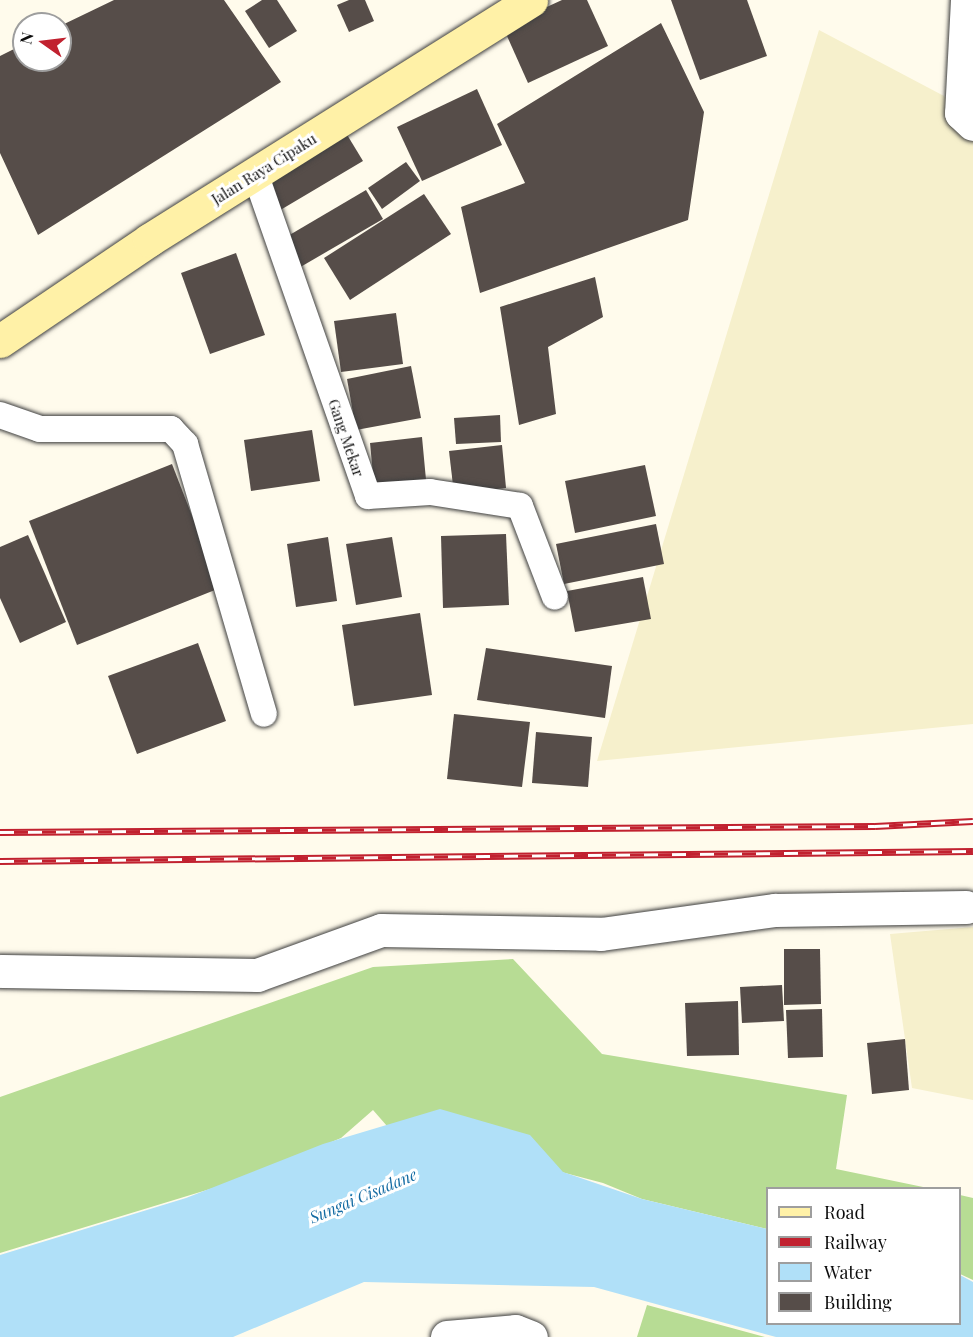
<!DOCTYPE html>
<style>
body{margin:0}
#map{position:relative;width:973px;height:1337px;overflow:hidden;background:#fffbec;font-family:"Playfair Display",serif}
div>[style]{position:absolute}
.farmland>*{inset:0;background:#f6f0cc}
.forest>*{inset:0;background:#b7dc94}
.water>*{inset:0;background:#b0e0f8}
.building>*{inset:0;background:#564d49}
.roads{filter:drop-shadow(0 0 2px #404040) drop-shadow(0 0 2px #404040)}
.lane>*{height:26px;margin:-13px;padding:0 13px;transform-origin:13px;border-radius:13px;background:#fff}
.street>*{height:33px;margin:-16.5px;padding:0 16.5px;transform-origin:16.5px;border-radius:16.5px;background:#fff}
.secondary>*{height:33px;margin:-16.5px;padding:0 16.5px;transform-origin:16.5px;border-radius:16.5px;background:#fff1a7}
.rail>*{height:7px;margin-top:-3.5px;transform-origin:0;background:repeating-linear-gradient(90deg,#fff 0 14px,#c1212f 0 28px);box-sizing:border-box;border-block:2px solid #c1212f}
span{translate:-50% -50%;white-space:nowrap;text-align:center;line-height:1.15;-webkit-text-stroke:6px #fff;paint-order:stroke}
.street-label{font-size:15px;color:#0d0d0d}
.water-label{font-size:16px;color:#126aa2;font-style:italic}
.legend{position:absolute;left:766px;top:1187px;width:195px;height:138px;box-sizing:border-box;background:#fff;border:2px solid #9e9e9e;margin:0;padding:8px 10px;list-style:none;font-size:18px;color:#0d0d0d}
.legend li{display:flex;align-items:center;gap:12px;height:30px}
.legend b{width:30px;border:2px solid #9e9e9e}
.north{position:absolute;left:12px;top:12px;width:60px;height:60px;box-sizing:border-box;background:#fff;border:2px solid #9e9e9e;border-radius:50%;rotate:284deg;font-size:16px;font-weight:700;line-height:24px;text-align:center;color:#0d0d0d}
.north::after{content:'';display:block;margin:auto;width:21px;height:27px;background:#c1212f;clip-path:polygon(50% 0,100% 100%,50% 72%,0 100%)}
</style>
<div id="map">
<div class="farmland">
<i style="clip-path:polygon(819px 30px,944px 96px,973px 118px,973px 724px,597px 761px)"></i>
<i style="clip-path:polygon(973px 927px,973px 1100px,912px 1088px,890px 934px)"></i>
</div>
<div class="forest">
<i style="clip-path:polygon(513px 959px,602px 1054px,847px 1095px,836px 1169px,928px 1188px,768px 1188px,767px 1229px,642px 1199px,603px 1183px,387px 1126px,373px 1110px,341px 1138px,243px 1179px,0 1253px,0 1097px,373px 967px)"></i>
<i style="clip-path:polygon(960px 1195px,973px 1198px,973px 1280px,960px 1274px)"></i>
<i style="clip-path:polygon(647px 1305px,765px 1337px,637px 1337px)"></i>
</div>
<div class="water">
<i style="clip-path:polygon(440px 1109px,530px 1135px,563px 1172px,642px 1199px,767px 1229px,768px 1324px,960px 1324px,960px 1275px,973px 1282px,973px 1337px,776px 1337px,594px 1287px,364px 1282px,233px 1337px,0 1337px,0 1255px,186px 1198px,323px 1144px)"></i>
</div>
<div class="building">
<i style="clip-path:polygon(114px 0,224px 0,281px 82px,38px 235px,0 153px,0 56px,24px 44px,24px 60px,60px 60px,60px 26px)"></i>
<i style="clip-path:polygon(262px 0,277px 0,297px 31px,269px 48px,245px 11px)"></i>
<i style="clip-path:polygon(349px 0,365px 0,374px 21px,349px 32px,337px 5px)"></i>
<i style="clip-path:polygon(562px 0,587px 0,608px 46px,528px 83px,503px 27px)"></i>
<i style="clip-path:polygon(671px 0,747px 0,767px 56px,700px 80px)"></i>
<i style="clip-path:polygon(661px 23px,704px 112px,688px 220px,480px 293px,461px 207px,525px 183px,497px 124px)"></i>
<i style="clip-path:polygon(477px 89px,502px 145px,422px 181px,397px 127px)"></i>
<i style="clip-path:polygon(346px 133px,363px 161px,277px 212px,261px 183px)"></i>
<i style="clip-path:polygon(406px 162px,420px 181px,382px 209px,368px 188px)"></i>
<i style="clip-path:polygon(366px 190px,383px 219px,297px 269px,281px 240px)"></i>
<i style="clip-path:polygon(424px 194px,451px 234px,350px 300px,324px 258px)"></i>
<i style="clip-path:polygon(236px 253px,265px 335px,210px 354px,181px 273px)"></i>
<i style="clip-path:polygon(595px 277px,603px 317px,548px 347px,556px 414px,519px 425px,500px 307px)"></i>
<i style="clip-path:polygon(396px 313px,403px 364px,341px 372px,334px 321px)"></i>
<i style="clip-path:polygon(411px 366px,421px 418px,356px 430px,347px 379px)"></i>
<i style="clip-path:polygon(500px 415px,501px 442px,456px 444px,454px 418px)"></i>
<i style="clip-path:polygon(312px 430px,320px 481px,251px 491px,244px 440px)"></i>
<i style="clip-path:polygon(422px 437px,426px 480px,374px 485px,370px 443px)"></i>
<i style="clip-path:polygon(502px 445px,506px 488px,454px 494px,449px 451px)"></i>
<i style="clip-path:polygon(172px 464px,220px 588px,77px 645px,29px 521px)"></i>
<i style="clip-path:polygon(645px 465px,656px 516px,575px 533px,565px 481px)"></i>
<i style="clip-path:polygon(656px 524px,664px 564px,564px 584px,556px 544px)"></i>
<i style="clip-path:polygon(506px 534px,509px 605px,443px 608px,441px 536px)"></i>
<i style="clip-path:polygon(28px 535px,66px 622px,20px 643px,0 598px,0 547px)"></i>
<i style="clip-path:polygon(328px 537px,337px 601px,296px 607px,287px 544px)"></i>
<i style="clip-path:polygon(392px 537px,402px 597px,356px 605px,346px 544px)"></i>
<i style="clip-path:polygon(643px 577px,651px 619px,575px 632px,567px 591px)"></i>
<i style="clip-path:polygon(420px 613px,432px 695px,354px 706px,342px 625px)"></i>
<i style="clip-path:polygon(198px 643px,226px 721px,137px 754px,108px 676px)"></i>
<i style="clip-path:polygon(486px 648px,612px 666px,605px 718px,477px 700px)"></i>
<i style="clip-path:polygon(454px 714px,530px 722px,522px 787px,447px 779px)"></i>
<i style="clip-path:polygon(536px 732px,592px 737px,588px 787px,532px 783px)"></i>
<i style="clip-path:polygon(784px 949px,820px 949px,821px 1004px,784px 1005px)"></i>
<i style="clip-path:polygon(782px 985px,784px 1021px,742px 1023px,740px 987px)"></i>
<i style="clip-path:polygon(738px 1001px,739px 1055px,687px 1056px,685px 1003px)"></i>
<i style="clip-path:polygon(822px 1009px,823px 1057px,788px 1058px,786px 1010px)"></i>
<i style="clip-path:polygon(905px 1039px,909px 1090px,872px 1094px,867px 1043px)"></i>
</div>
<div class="roads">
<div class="lane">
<i style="left:256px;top:176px;width:339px;rotate:70.7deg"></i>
<i style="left:368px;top:496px;width:62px;rotate:-3.7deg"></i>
<i style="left:430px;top:492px;width:91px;rotate:8.8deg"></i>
<i style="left:520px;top:506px;width:97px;rotate:69deg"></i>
<i style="left:0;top:415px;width:42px;rotate:19.3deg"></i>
<i style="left:40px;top:429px;width:131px"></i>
<i style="left:171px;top:429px;width:21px;rotate:47deg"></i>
<i style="left:185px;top:444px;width:281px;rotate:73.7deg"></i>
</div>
<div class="street">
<i style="left:967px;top:0;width:113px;rotate:93deg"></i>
<i style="left:961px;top:113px;width:16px;rotate:43deg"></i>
<i style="left:0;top:971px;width:257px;rotate:0.9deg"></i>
<i style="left:257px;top:975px;width:132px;rotate:-19.9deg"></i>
<i style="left:381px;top:930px;width:220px;rotate:1deg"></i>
<i style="left:601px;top:934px;width:176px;rotate:-7.9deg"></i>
<i style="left:775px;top:910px;width:191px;rotate:-0.9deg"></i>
<i style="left:447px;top:1337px;width:68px;rotate:-5deg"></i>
<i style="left:515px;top:1331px;width:17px;rotate:21deg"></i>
</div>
<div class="secondary">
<i style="left:0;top:341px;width:180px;rotate:-34.1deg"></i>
<i style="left:149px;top:240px;width:451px;rotate:-32.1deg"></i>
</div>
</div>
<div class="rail">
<i style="left:0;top:832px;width:875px;rotate:-0.39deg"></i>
<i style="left:875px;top:826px;width:98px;rotate:-2.9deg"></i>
<i style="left:0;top:861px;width:973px;rotate:-0.59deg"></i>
</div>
<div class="street-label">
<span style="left:264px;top:169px;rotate:-32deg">Jalan Raya Cipaku</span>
<span style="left:346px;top:438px;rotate:71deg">Gang Mekar</span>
</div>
<div class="water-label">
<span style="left:363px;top:1196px;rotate:-23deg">Sungai Cisadane</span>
</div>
<ul class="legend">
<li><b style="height:8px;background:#fff1a7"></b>Road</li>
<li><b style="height:8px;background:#c1212f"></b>Railway</li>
<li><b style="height:16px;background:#b0e0f8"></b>Water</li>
<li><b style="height:16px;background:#564d49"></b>Building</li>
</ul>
<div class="north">N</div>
</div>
